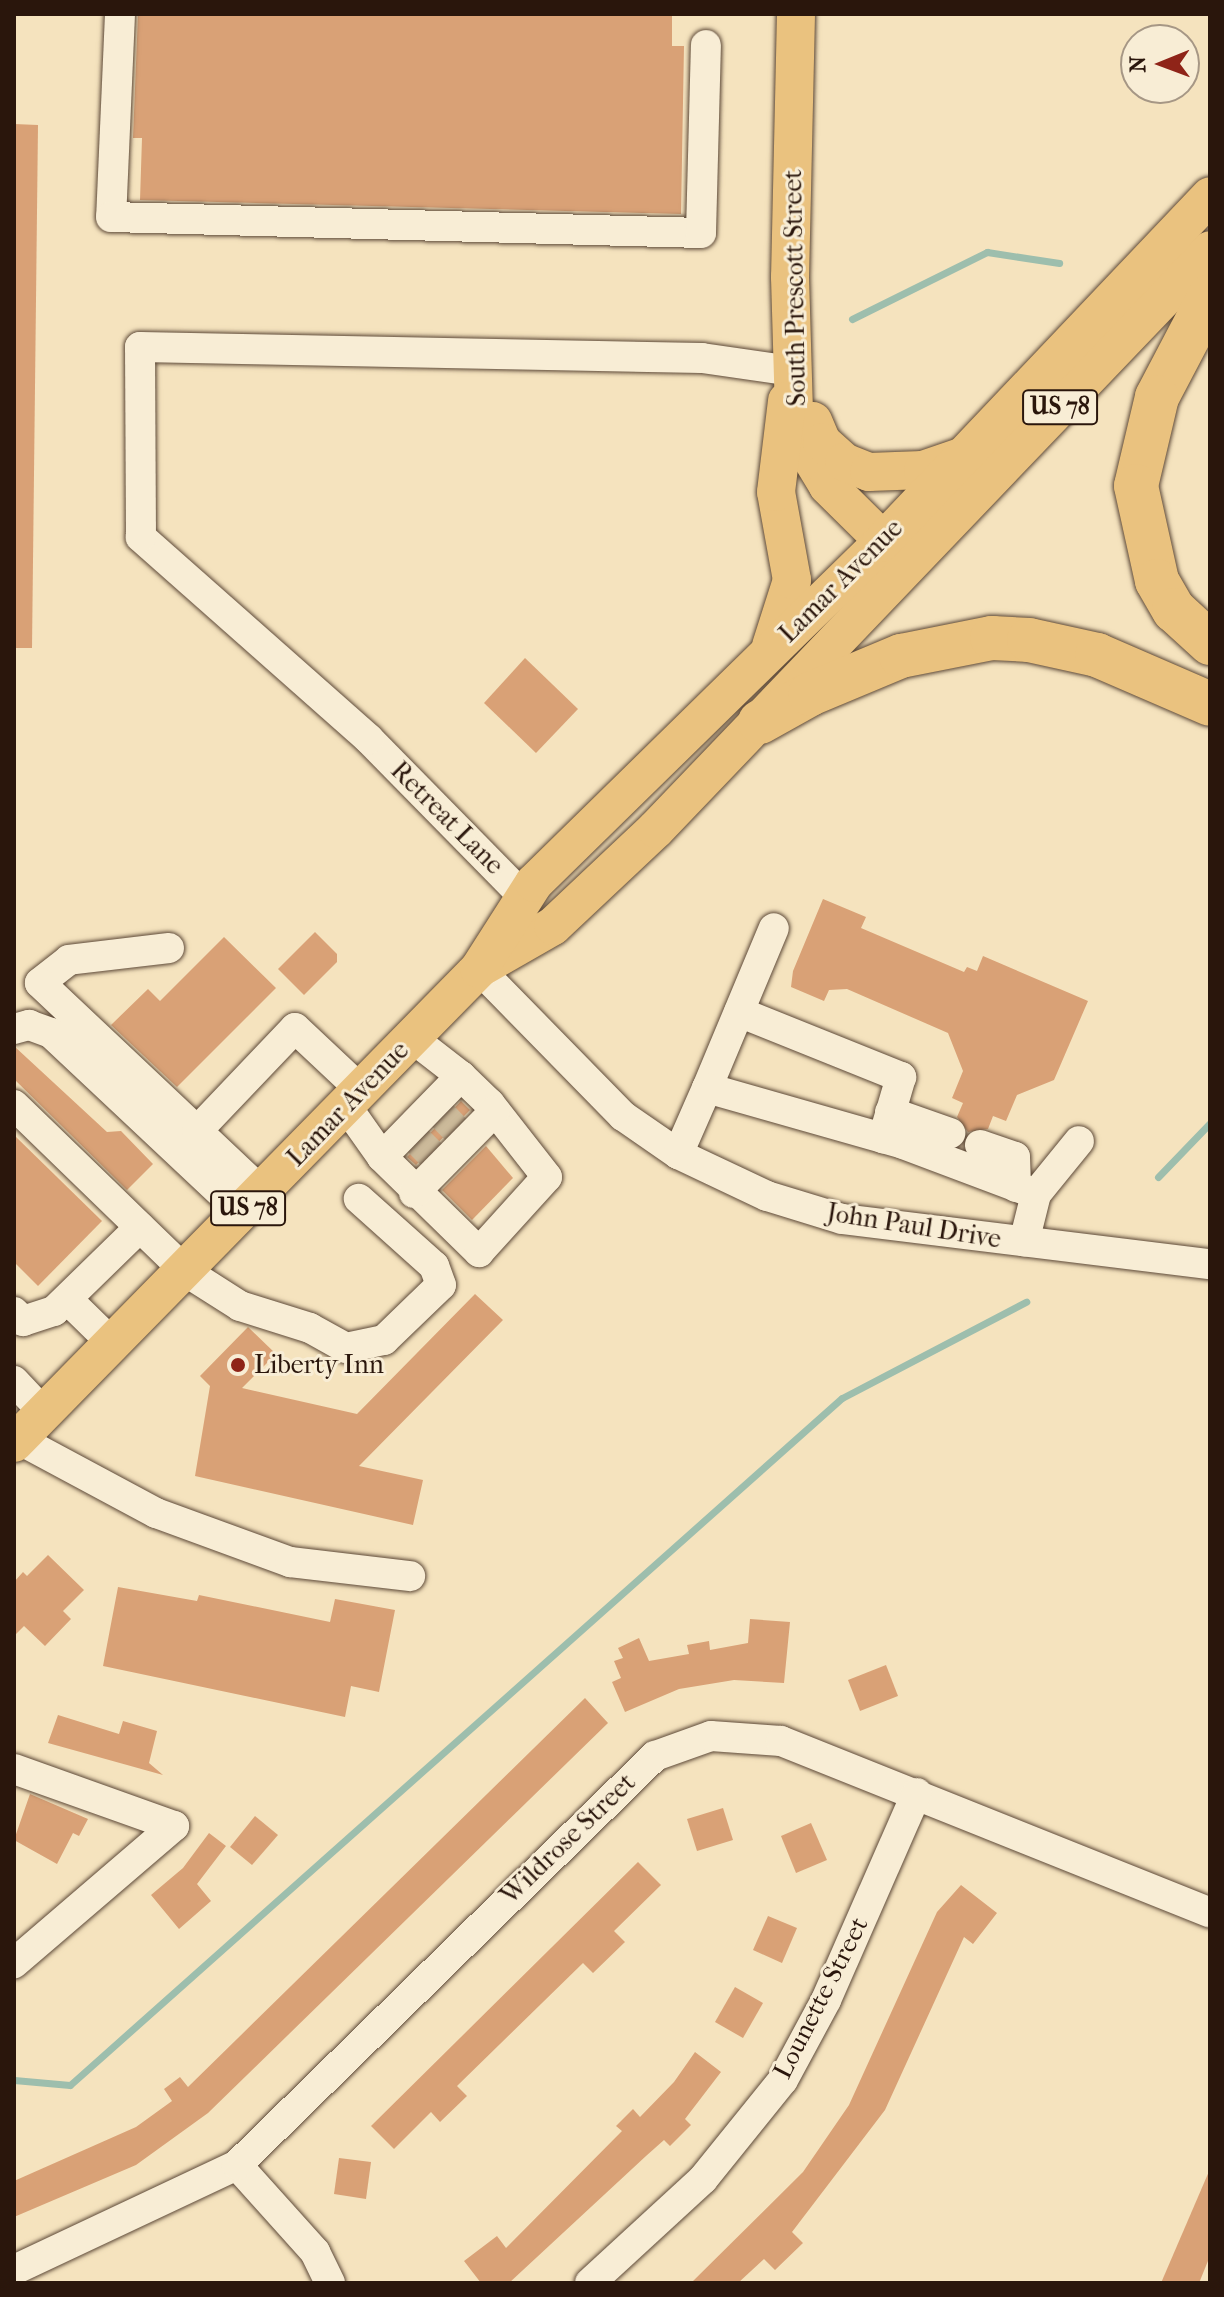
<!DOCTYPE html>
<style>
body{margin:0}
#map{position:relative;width:1224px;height:2297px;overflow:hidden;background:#f5e3be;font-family:"IM FELL French Canon",serif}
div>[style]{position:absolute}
.stream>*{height:7px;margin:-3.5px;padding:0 3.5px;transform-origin:3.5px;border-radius:3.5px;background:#9dbead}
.building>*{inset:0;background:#d9a176}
.minor-tunnel>*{height:30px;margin-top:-15px;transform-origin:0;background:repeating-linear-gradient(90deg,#ccba9a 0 30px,transparent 0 45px)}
.roads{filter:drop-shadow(0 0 2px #5d4938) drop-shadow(0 0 2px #5d4938)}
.minor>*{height:30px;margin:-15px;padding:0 15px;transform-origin:15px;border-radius:15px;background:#f8edd5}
.major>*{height:38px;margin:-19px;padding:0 19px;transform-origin:19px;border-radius:19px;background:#eac27f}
.highway>*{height:44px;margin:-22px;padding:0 22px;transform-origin:22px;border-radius:22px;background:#eac27f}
.dots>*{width:22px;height:22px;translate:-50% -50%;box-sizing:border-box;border:4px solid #f8edd5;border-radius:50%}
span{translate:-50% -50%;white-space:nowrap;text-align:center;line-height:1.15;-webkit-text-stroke:6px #f8edd5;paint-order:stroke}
.shield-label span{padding:2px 6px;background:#f8edd5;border:2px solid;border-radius:6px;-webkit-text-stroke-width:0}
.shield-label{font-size:24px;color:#2a160c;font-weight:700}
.street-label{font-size:26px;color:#2a160c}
.poi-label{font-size:26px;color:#2a160c}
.left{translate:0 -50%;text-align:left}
.frame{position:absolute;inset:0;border:16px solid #2a160c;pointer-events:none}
.north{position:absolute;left:1120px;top:24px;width:80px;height:80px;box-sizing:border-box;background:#f8edd5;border:2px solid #a69785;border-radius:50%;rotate:269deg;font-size:22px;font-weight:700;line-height:32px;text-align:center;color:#2a160c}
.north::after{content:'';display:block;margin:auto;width:28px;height:36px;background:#8f2418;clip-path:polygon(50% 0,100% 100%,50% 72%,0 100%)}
</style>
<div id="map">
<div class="stream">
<i style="left:852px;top:319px;width:151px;rotate:-26.4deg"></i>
<i style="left:987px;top:252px;width:73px;rotate:8.7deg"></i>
<i style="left:1158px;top:1177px;width:75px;rotate:-46.1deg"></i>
<i style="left:14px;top:2080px;width:56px;rotate:5.1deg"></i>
<i style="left:70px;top:2085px;width:1033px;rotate:-41.67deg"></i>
<i style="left:842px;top:1398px;width:208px;rotate:-27.6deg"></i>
</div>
<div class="building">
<i style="clip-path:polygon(138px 14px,672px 14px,672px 46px,684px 46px,681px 214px,140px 200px,142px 138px,133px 138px)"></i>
<i style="clip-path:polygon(14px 124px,38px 125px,32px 648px,14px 648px)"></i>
<i style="clip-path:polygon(525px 658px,578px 709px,536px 753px,484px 703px)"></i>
<i style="clip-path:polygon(823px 899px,866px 917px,861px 928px,964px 972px,967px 967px,977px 971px,983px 956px,1088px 1001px,1054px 1080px,1017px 1095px,1006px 1121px,993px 1116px,988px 1129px,968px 1132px,957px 1117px,963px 1103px,952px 1098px,963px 1071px,948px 1033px,847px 989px,829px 990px,824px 1001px,791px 987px,793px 971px)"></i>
<i style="clip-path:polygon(315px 932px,337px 954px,337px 962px,304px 995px,278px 969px)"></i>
<i style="clip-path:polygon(224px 937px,276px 988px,177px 1087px,111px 1025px,148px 989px,160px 1001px)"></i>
<i style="clip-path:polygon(14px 1046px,107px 1132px,121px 1131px,153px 1164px,127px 1190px,14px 1079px)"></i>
<i style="clip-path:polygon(461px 1101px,470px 1110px,416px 1165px,407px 1157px)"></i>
<i style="clip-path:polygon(14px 1135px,102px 1221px,38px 1286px,14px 1262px)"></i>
<i style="clip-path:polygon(486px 1146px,513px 1178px,472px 1220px,442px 1190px)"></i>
<i style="clip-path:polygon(475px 1294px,503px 1320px,359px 1466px,423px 1480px,413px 1525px,195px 1476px,210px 1386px,200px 1376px,248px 1327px,276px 1354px,242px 1388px,357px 1414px)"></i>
<i style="clip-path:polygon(48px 1555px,84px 1590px,63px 1611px,71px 1619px,45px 1646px,24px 1626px,14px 1636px,14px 1582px,23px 1572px,27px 1576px)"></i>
<i style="clip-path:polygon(118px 1587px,197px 1601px,199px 1595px,330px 1622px,335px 1599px,395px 1610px,379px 1692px,351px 1686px,345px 1717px,103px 1666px)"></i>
<i style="clip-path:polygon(750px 1619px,790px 1622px,784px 1683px,734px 1680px,679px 1689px,625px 1712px,612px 1682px,621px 1678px,614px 1661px,623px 1658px,618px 1648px,639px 1638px,649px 1661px,689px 1654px,687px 1645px,709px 1641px,710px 1650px,748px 1643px)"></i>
<i style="clip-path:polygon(886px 1665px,898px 1696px,860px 1711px,848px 1680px)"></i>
<i style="clip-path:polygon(585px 1698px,608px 1723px,208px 2113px,136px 2165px,14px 2217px,14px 2181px,136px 2127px,172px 2101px,164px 2089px,180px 2077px,188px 2087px)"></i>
<i style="clip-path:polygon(58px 1715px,119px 1734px,123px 1721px,157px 1731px,149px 1763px,163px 1775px,48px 1743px)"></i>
<i style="clip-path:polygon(30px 1794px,88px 1819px,79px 1836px,73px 1833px,57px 1864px,14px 1840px)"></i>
<i style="clip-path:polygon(723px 1808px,733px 1840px,697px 1851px,687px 1819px)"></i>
<i style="clip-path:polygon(255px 1816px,278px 1835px,252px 1865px,230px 1847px)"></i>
<i style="clip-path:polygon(811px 1823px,827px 1860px,796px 1873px,781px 1836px)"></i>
<i style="clip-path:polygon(209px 1833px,226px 1846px,197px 1884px,211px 1901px,179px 1929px,151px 1895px,183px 1868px)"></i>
<i style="clip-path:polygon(638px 1862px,661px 1885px,614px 1931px,625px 1942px,593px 1973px,583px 1963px,457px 2086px,467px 2096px,440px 2122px,431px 2112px,394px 2149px,371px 2126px)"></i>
<i style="clip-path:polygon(961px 1885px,997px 1913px,973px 1944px,964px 1937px,885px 2110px,792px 2232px,803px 2243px,775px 2270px,764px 2259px,738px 2283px,691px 2283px,803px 2172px,849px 2105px,937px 1912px)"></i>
<i style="clip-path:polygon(768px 1916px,797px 1928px,782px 1963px,753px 1950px)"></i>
<i style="clip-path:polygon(735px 1987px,763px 2003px,743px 2038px,715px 2022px)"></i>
<i style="clip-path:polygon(695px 2052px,721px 2072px,685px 2119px,691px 2125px,670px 2146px,664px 2140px,646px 2156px,509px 2283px,481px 2283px,464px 2261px,497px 2236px,506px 2248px,622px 2131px,616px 2126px,633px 2109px,640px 2117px,674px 2082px)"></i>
<i style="clip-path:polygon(339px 2158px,371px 2162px,366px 2199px,334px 2194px)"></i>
<i style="clip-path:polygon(1210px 2169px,1210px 2256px,1199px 2283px,1161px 2283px)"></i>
</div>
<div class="minor-tunnel">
<i style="left:438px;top:1111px;width:28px;rotate:46deg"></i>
<i style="left:414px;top:1137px;width:27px;rotate:45deg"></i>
</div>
<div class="roads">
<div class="minor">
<i style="left:120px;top:14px;width:203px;rotate:92.5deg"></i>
<i style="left:111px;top:217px;width:590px;rotate:1.55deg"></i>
<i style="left:701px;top:233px;width:188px;rotate:-88.5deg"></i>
<i style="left:525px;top:898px;width:223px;rotate:-134.5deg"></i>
<i style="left:369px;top:739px;width:305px;rotate:-138.5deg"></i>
<i style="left:141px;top:537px;width:190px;rotate:-90.3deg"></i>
<i style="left:140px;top:347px;width:562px;rotate:1.12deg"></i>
<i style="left:702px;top:358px;width:91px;rotate:8.2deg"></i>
<i style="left:169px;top:948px;width:101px;rotate:173.2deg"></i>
<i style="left:69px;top:960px;width:37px;rotate:142deg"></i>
<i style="left:40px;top:983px;width:305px;rotate:43.3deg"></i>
<i style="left:479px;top:969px;width:206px;rotate:45.6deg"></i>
<i style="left:623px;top:1116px;width:67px;rotate:34.6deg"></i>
<i style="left:678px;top:1154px;width:98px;rotate:25.3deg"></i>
<i style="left:767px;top:1196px;width:78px;rotate:17deg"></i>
<i style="left:842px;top:1219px;width:371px;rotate:7deg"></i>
<i style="left:739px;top:1012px;width:175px;rotate:21.9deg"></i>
<i style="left:901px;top:1077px;width:64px;rotate:106.4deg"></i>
<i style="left:14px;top:1029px;width:16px;rotate:-15deg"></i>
<i style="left:29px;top:1025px;width:23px;rotate:20deg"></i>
<i style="left:51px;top:1033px;width:263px;rotate:43.2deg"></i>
<i style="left:412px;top:1038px;width:62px;rotate:37.8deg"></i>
<i style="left:461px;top:1076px;width:113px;rotate:134.3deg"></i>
<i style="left:382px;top:1157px;width:136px;rotate:44.4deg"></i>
<i style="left:479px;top:1252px;width:101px;rotate:-47.8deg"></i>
<i style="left:547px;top:1177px;width:93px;rotate:-128deg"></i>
<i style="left:490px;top:1104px;width:40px;rotate:-136deg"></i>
<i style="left:707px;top:1088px;width:173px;rotate:-67.3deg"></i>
<i style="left:14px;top:1105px;width:238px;rotate:44.1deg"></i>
<i style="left:185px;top:1271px;width:65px;rotate:32.5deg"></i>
<i style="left:240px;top:1306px;width:73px;rotate:17.4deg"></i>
<i style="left:310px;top:1328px;width:41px;rotate:29.1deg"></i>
<i style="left:346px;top:1348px;width:39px;rotate:-12deg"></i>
<i style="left:384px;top:1340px;width:79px;rotate:-44deg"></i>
<i style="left:441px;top:1285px;width:20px;rotate:-110deg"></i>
<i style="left:434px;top:1266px;width:101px;rotate:-138.2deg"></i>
<i style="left:346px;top:1106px;width:62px;rotate:54.8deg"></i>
<i style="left:890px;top:1112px;width:64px;rotate:19.3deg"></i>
<i style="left:197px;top:1131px;width:142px;rotate:-46.4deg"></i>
<i style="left:295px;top:1028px;width:92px;rotate:43.2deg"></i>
<i style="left:980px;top:1145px;width:37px;rotate:19deg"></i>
<i style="left:1015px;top:1157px;width:30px;rotate:88deg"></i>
<i style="left:678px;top:1154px;width:72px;rotate:-66.3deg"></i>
<i style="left:707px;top:1088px;width:204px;rotate:15.9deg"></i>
<i style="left:903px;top:1144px;width:142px;rotate:20.6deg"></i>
<i style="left:1036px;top:1194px;width:49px;rotate:104deg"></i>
<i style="left:414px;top:1193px;width:115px;rotate:-45.4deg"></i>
<i style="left:1036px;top:1194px;width:68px;rotate:-50.9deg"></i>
<i style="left:67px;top:1299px;width:64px;rotate:44.4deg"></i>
<i style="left:14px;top:1312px;width:13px;rotate:45deg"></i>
<i style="left:23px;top:1321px;width:33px;rotate:-18deg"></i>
<i style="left:54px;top:1311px;width:120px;rotate:-44.3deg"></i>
<i style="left:14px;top:1381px;width:45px;rotate:46.8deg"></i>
<i style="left:18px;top:1439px;width:157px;rotate:28.2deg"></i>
<i style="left:156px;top:1513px;width:143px;rotate:20.1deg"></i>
<i style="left:290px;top:1562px;width:121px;rotate:6.7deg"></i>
<i style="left:14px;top:1769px;width:170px;rotate:19.6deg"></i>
<i style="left:174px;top:1826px;width:211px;rotate:139.4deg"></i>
<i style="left:237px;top:2165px;width:117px;rotate:48.1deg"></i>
<i style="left:315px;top:2252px;width:34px;rotate:64deg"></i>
<i style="left:14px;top:2270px;width:246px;rotate:-25.2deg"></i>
<i style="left:237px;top:2165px;width:585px;rotate:-44.38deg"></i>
<i style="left:655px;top:1756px;width:59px;rotate:-19.7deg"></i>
<i style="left:711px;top:1736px;width:70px;rotate:4.1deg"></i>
<i style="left:781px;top:1741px;width:462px;rotate:21.8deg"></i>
<i style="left:590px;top:2283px;width:154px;rotate:-42.6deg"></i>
<i style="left:703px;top:2179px;width:127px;rotate:-51.1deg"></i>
<i style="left:783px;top:2080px;width:91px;rotate:-61.7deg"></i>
<i style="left:826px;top:2000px;width:226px;rotate:-66.3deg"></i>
</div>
<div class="major">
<i style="left:796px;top:14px;width:263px;rotate:91.3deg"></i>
<i style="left:790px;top:277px;width:134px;rotate:88.3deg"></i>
<i style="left:794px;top:411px;width:33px;rotate:76deg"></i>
<i style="left:802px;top:443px;width:50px;rotate:58.8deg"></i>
<i style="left:828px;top:486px;width:101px;rotate:44.6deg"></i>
<i style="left:813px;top:421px;width:23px;rotate:67deg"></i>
<i style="left:822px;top:442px;width:30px;rotate:42deg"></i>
<i style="left:844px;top:462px;width:27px;rotate:22deg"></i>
<i style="left:869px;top:472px;width:54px;rotate:-2.1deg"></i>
<i style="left:923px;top:470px;width:40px;rotate:-18.9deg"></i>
<i style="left:771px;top:646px;width:69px;rotate:-72.3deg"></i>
<i style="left:792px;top:580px;width:89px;rotate:-100.3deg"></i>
<i style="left:776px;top:492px;width:92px;rotate:-83.1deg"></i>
<i style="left:485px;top:965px;width:78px;rotate:-29.8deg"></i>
<i style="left:553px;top:926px;width:141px;rotate:-43.3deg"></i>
<i style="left:656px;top:829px;width:801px;rotate:-46.26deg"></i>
<i style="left:14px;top:1443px;width:664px;rotate:-45.55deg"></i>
<i style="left:479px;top:969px;width:102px;rotate:-57.4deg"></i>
<i style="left:534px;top:883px;width:486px;rotate:-44.4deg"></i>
<i style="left:881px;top:543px;width:478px;rotate:-46.5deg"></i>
</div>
<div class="highway">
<i style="left:1210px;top:296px;width:114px;rotate:117.7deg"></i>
<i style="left:1157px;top:397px;width:91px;rotate:103.3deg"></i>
<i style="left:1136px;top:486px;width:97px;rotate:77.5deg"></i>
<i style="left:1157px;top:581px;width:34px;rotate:60deg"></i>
<i style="left:1174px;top:610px;width:49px;rotate:42.5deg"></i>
<i style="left:760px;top:722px;width:57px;rotate:-29.2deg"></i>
<i style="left:810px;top:694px;width:99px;rotate:-22.7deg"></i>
<i style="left:901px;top:656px;width:93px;rotate:-11.2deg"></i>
<i style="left:992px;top:638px;width:37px;rotate:3deg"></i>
<i style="left:1029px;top:640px;width:70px;rotate:12.4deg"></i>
<i style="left:1097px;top:655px;width:123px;rotate:23.4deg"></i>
</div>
</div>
<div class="dots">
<i style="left:238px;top:1365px;background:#8f2418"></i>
</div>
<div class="shield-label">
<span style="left:1060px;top:407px">US 78</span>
<span style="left:248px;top:1208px">US 78</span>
</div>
<div class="street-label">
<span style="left:795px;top:288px;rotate:-91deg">South Prescott Street</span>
<span style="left:841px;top:581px;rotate:-45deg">Lamar Avenue</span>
<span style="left:447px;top:818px;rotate:45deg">Retreat Lane</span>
<span style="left:348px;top:1104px;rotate:-46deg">Lamar Avenue</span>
<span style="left:914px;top:1226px;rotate:9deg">John Paul Drive</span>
<span style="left:568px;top:1839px;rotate:-44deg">Wildrose Street</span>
<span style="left:821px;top:1998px;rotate:-63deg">Lounette Street</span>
</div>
<div class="poi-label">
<span class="left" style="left:254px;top:1365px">Liberty Inn</span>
</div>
<div class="frame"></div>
<div class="north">N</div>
</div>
